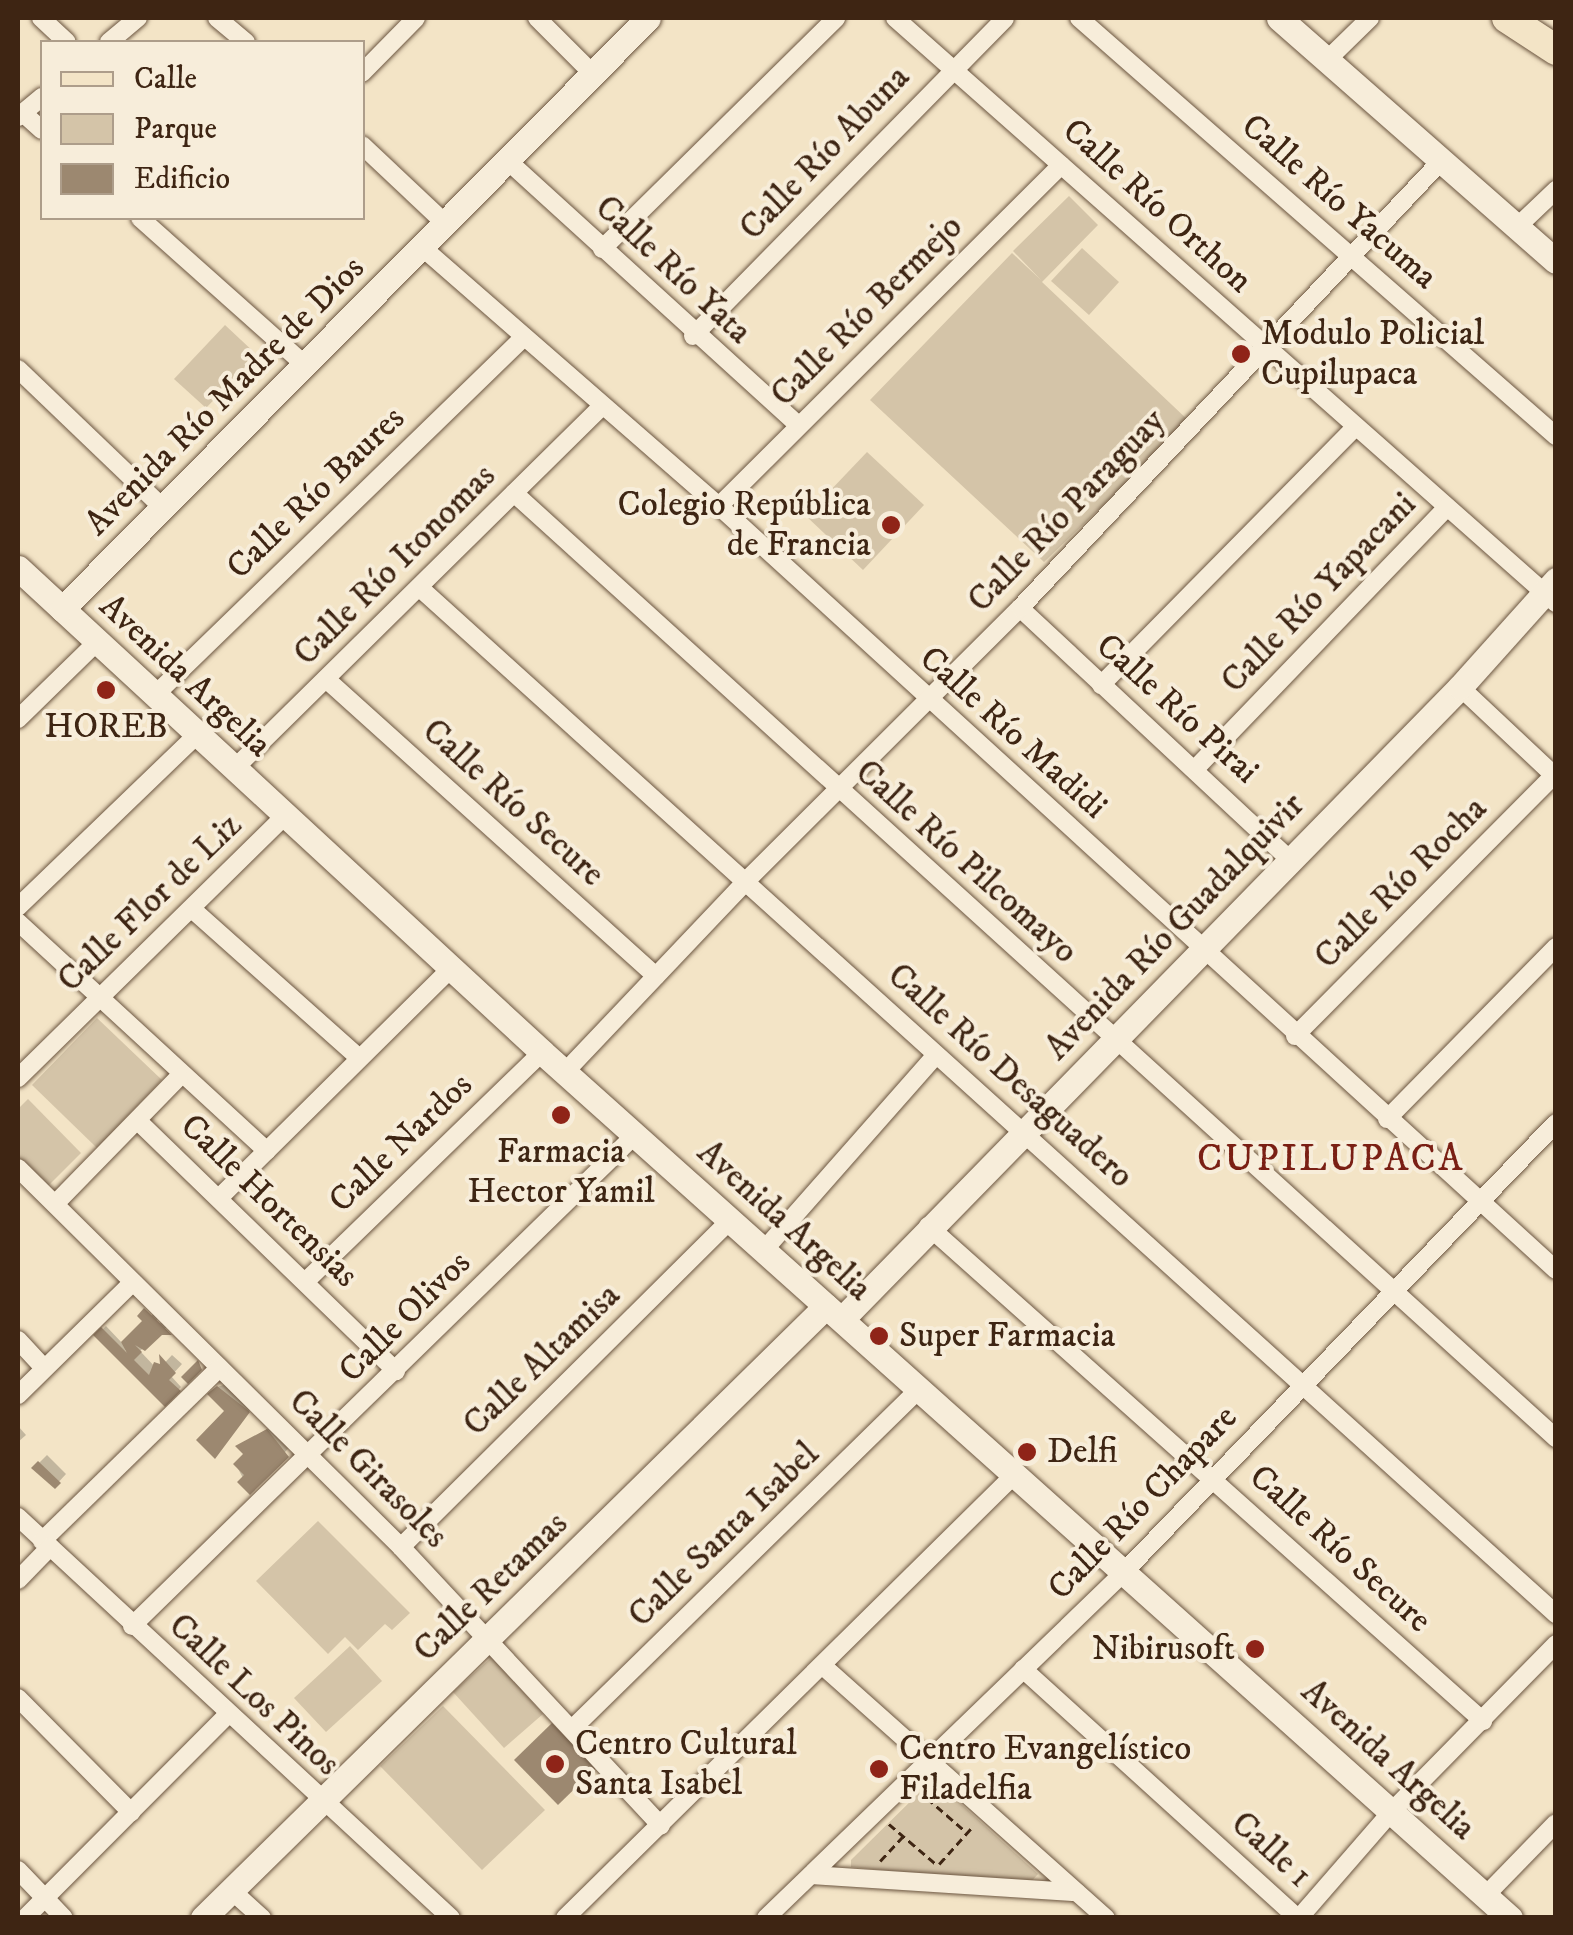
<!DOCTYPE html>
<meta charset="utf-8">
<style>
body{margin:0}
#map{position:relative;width:1573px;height:1935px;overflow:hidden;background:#f3e4c6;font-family:"IM FELL DW Pica",serif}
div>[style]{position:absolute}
.green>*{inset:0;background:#d4c4a8}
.shadow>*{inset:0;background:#0003}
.building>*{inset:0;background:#9c8870}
.path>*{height:2.5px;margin-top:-1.25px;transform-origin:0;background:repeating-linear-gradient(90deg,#3e2513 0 8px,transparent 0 13px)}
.roads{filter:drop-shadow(0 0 2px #6b5540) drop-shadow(0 0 2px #6b5540)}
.street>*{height:18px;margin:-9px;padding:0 9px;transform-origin:9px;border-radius:9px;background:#f7edda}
.secondary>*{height:25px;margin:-12.5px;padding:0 12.5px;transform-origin:12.5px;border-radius:12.5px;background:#f7edda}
.primary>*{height:30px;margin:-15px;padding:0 15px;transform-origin:15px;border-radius:15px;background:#f3e4c6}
.dots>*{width:28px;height:28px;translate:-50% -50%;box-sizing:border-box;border:5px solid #f7edda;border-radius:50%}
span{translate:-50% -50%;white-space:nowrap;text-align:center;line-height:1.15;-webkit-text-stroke:8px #f7edda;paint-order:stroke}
.street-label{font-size:35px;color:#3e2513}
.poi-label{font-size:35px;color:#3e2513}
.left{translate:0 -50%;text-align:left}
.right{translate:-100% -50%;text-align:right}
.neighbourhood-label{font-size:38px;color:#7a1f14;letter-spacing:2.5px}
.frame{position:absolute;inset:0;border:20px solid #3e2513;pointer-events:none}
.legend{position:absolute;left:40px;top:40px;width:325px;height:180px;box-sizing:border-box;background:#f7edda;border:2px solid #ad9d8a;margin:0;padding:12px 18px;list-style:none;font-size:30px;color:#3e2513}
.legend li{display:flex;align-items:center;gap:20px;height:50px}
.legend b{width:50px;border:2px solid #ad9d8a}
</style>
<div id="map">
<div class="green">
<i style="clip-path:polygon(1069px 196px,1098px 225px,1042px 282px,1190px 422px,1044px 562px,870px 400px,1012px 253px,1041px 280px,1013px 251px)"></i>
<i style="clip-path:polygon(1082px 248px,1119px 282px,1089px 315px,1051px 281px)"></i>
<i style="clip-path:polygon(225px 325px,257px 355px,206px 408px,174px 379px)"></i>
<i style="clip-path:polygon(867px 452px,924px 505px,863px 570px,806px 516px)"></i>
<i style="clip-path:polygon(97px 1018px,162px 1080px,97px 1148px,32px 1085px)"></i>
<i style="clip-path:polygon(28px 1099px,81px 1153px,46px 1188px,18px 1160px,18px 1109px)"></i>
<i style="clip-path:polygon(318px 1521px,410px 1613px,392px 1630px,385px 1624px,358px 1650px,345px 1637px,328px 1654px,256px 1581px)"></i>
<i style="clip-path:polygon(350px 1646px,382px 1681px,326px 1732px,294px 1698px)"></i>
<i style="clip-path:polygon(492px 1657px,543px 1714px,504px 1748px,453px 1692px)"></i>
<i style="clip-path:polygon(443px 1706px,545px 1810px,482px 1870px,380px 1766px)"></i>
<i style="clip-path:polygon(927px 1785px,940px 1785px,1038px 1874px,1029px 1884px,851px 1867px,851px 1860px)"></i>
</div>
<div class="shadow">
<i style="clip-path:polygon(159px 1308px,164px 1313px,123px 1353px,163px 1321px,168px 1326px,140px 1351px,158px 1370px,172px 1355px,182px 1364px,171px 1376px,181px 1387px,165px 1404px,97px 1335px,106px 1326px,123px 1344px)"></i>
<i style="clip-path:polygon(233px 1382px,255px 1403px,221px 1449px,228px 1411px,217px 1387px)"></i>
<i style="clip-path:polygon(276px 1424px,294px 1442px,250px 1491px,236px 1465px,247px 1453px,238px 1446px)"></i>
<i style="clip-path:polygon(18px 1426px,26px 1435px,18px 1442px)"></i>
<i style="clip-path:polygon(47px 1455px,66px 1474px,55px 1486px,34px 1468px)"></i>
</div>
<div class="building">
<i style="clip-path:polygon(144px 1308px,172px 1335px,162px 1335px,145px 1351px,135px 1345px,142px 1352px,134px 1360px,149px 1375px,154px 1362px,160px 1364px,159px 1354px,176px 1373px,169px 1380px,181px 1391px,165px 1407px,93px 1335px,101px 1327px,127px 1353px,121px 1342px,142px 1321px,137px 1316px)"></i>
<i style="clip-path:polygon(198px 1360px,202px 1370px,188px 1384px,181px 1377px)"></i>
<i style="clip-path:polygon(217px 1386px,250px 1412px,215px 1459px,196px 1440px,224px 1411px,207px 1394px)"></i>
<i style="clip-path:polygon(267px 1429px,289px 1457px,250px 1495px,237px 1482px,244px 1475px,233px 1464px,243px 1454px,235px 1446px)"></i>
<i style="clip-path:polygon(38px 1461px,61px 1483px,55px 1489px,31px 1468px)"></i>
<i style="clip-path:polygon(552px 1723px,596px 1768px,558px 1805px,514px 1760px)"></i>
</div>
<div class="path">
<i style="left:927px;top:1786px;width:12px;rotate:90deg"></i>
<i style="left:927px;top:1798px;width:50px;rotate:41deg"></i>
<i style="left:889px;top:1824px;width:62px;rotate:40.4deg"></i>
<i style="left:880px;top:1861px;width:33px;rotate:-47deg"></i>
<i style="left:939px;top:1864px;width:52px;rotate:-48.1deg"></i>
</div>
<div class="roads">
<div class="street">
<i style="left:41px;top:18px;width:35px;rotate:43deg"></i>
<i style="left:217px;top:18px;width:38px;rotate:40deg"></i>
<i style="left:537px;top:18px;width:78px;rotate:45deg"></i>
<i style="left:895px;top:18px;width:883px;rotate:41.51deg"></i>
<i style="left:1079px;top:18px;width:634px;rotate:41.23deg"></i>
<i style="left:109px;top:42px;width:38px;rotate:-40deg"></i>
<i style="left:1327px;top:60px;width:60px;rotate:-44.3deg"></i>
<i style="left:362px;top:73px;width:77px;rotate:-45.5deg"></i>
<i style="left:23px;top:113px;width:25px;rotate:42deg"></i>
<i style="left:18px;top:117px;width:31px;rotate:-40deg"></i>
<i style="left:362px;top:145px;width:117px;rotate:43.3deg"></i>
<i style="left:508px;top:161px;width:391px;rotate:42.3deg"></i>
<i style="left:140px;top:218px;width:221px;rotate:41.7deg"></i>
<i style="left:1517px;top:227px;width:54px;rotate:-43.5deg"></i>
<i style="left:423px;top:248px;width:393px;rotate:41.1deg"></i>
<i style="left:719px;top:506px;width:1133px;rotate:42.39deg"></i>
<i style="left:602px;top:249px;width:329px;rotate:-44.6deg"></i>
<i style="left:693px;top:336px;width:445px;rotate:-45.5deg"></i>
<i style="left:18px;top:369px;width:201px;rotate:43.8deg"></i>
<i style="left:514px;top:493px;width:1407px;rotate:42.21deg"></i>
<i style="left:719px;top:506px;width:483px;rotate:-44.9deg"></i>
<i style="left:420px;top:588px;width:1531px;rotate:42.09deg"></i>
<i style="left:1020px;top:608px;width:368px;rotate:43deg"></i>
<i style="left:326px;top:679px;width:444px;rotate:42deg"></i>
<i style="left:1101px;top:685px;width:363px;rotate:-45.4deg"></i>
<i style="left:1460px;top:687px;width:132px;rotate:43.2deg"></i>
<i style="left:155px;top:695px;width:513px;rotate:-44.13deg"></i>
<i style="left:18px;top:719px;width:110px;rotate:-44.3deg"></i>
<i style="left:235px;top:768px;width:513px;rotate:-44.6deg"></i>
<i style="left:1196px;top:768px;width:362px;rotate:-46.1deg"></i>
<i style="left:18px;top:907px;width:248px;rotate:-43.9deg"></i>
<i style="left:192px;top:909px;width:224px;rotate:41.7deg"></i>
<i style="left:18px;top:922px;width:338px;rotate:42.6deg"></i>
<i style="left:1295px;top:1036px;width:368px;rotate:-45.2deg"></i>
<i style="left:565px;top:1072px;width:262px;rotate:-46.5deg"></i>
<i style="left:745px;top:882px;width:388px;rotate:-44.9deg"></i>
<i style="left:1020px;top:608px;width:615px;rotate:-46.71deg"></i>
<i style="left:18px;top:1078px;width:373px;rotate:-44.5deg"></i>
<i style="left:1387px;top:1119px;width:241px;rotate:-45.5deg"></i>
<i style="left:139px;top:1122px;width:358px;rotate:44.1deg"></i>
<i style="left:18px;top:1168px;width:539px;rotate:44.7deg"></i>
<i style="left:401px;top:1547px;width:381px;rotate:47deg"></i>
<i style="left:220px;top:1197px;width:324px;rotate:-44.7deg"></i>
<i style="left:55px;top:1204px;width:177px;rotate:-45.7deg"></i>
<i style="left:928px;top:1226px;width:744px;rotate:41.73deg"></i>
<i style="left:764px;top:1250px;width:259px;rotate:-48.6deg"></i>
<i style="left:306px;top:1281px;width:329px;rotate:-44.1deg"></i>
<i style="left:18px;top:1340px;width:38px;rotate:47deg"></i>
<i style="left:18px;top:1395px;width:161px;rotate:-44.5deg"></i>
<i style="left:18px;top:1517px;width:590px;rotate:42.8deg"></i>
<i style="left:42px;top:1541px;width:248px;rotate:-44.3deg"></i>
<i style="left:401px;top:1547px;width:464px;rotate:-44.8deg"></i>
<i style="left:18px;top:1580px;width:46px;rotate:-45.9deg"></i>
<i style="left:132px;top:1626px;width:703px;rotate:-44.31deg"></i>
<i style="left:823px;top:1666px;width:379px;rotate:41.7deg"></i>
<i style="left:1023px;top:1669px;width:371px;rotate:42.2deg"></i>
<i style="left:18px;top:1698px;width:161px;rotate:45.3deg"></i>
<i style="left:573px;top:1728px;width:486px;rotate:-44.4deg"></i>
<i style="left:18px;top:1870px;width:66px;rotate:46.2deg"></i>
<i style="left:811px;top:1875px;width:266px;rotate:3.7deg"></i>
<i style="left:231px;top:1890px;width:42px;rotate:42.1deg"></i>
<i style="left:1486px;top:1895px;width:100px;rotate:-45.8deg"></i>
<i style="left:25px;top:1918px;width:286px;rotate:-45.1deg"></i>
<i style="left:565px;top:1918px;width:631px;rotate:-44.61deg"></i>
<i style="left:766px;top:1918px;width:498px;rotate:-44deg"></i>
<i style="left:1124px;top:1572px;width:623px;rotate:-46.11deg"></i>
<i style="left:1299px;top:1918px;width:142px;rotate:-49deg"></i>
<i style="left:1392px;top:1811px;width:234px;rotate:-45.5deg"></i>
</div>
<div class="secondary">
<i style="left:1279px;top:18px;width:368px;rotate:41.3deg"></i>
<i style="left:18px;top:568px;width:713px;rotate:42.73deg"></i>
<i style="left:542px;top:1052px;width:1299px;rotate:41.82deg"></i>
<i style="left:62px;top:609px;width:832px;rotate:-45.24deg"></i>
<i style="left:842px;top:1319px;width:884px;rotate:-45.64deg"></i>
<i style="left:1460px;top:687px;width:144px;rotate:-48.1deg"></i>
<i style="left:203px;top:1918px;width:873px;rotate:-44.49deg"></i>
</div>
<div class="primary">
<i style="left:1507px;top:18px;width:59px;rotate:33.1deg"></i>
</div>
</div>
<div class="dots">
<i style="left:1241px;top:354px;background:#8f2418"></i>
<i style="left:891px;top:525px;background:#8f2418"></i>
<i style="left:106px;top:690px;background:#8f2418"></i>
<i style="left:561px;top:1115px;background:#8f2418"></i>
<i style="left:879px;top:1336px;background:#8f2418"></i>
<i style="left:1027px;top:1452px;background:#8f2418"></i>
<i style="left:1255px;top:1649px;background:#8f2418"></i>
<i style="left:555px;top:1764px;background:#8f2418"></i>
<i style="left:879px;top:1769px;background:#8f2418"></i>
</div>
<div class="street-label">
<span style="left:825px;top:153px;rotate:-46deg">Calle Río Abuna</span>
<span style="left:1339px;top:202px;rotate:41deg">Calle Río Yacuma</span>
<span style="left:1157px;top:206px;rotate:42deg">Calle Río Orthon</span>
<span style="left:673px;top:270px;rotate:43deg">Calle Río Yata</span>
<span style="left:867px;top:311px;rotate:-45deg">Calle Río Bermejo</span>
<span style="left:225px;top:396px;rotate:-45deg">Avenida Río Madre de Dios</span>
<span style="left:316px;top:493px;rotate:-44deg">Calle Río Baures</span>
<span style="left:1067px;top:511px;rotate:-46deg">Calle Río Paraguay</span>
<span style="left:395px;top:565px;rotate:-45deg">Calle Río Itonomas</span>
<span style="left:1319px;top:593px;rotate:-46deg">Calle Río Yapacani</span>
<span style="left:185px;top:676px;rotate:43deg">Avenida Argelia</span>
<span style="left:1177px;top:709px;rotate:42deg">Calle Río Pirai</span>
<span style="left:1013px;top:733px;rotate:42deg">Calle Río Madidi</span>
<span style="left:513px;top:803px;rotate:42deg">Calle Río Secure</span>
<span style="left:966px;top:862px;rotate:42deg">Calle Río Pilcomayo</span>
<span style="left:1401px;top:883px;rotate:-45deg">Calle Río Rocha</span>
<span style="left:150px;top:903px;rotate:-44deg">Calle Flor de Liz</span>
<span style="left:1175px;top:927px;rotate:-46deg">Avenida Río Guadalquivir</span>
<span style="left:1010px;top:1076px;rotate:42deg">Calle Río Desaguadero</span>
<span style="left:401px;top:1143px;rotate:-44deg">Calle Nardos</span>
<span style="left:269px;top:1201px;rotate:44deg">Calle Hortensias</span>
<span style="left:784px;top:1221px;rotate:42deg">Avenida Argelia</span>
<span style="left:405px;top:1317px;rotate:-45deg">Calle Olivos</span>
<span style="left:542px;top:1360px;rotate:-44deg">Calle Altamisa</span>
<span style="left:368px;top:1469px;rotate:45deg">Calle Girasoles</span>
<span style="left:1143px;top:1503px;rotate:-46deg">Calle Río Chapare</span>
<span style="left:724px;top:1535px;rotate:-44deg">Calle Santa Isabel</span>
<span style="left:1340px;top:1549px;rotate:42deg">Calle Río Secure</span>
<span style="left:491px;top:1587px;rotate:-44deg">Calle Retamas</span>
<span style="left:254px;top:1695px;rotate:43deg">Calle Los Pinos</span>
<span style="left:1388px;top:1760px;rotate:42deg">Avenida Argelia</span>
<span style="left:1271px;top:1850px;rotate:42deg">Calle 1</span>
</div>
<div class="poi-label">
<span class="left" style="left:1261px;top:354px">Modulo Policial<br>Cupilupaca</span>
<span class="right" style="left:871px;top:525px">Colegio República<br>de Francia</span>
<span style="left:106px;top:727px">HOREB</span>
<span style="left:561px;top:1172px">Farmacia<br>Hector Yamil</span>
<span class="left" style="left:899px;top:1336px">Super Farmacia</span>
<span class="left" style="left:1047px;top:1452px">Delfi</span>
<span class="right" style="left:1235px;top:1649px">Nibirusoft</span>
<span class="left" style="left:575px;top:1764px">Centro Cultural<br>Santa Isabel</span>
<span class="left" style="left:899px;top:1769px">Centro Evangelístico<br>Filadelfia</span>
</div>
<div class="neighbourhood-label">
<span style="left:1331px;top:1160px">CUPILUPACA</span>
</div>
<div class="frame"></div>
<ul class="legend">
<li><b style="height:12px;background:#f3e4c6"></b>Calle</li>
<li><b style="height:28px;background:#d4c4a8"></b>Parque</li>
<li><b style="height:28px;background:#9c8870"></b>Edificio</li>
</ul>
</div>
